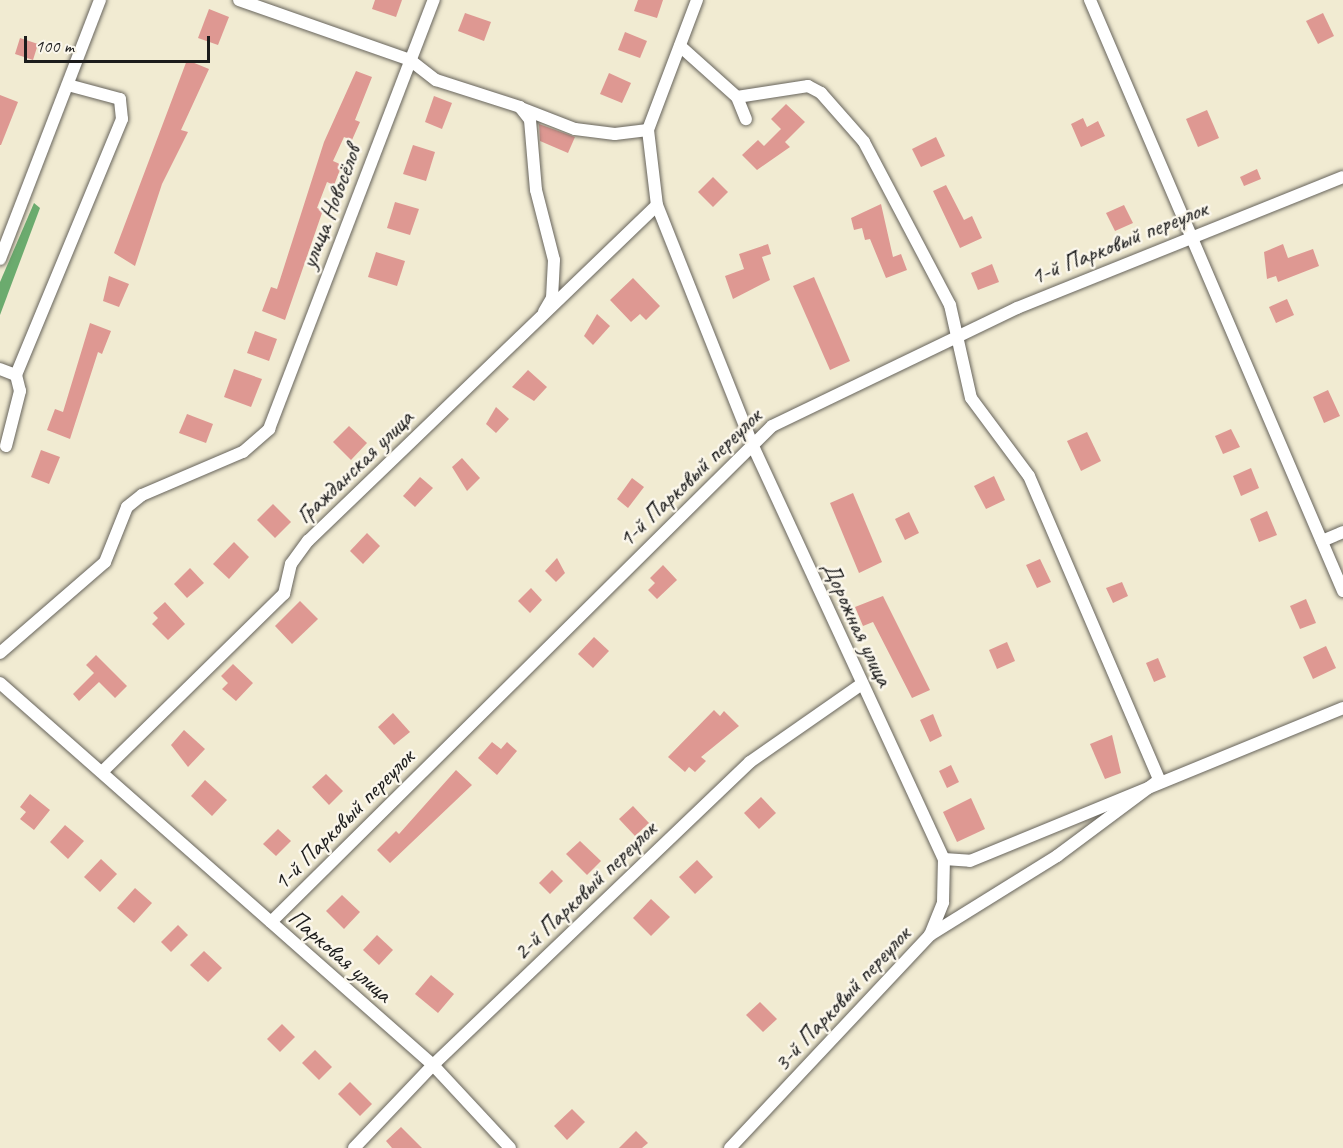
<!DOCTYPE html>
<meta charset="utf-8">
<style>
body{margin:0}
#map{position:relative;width:1343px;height:1148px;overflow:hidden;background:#f1ebd2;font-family:Caveat,sans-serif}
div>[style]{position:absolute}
.forest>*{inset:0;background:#6bab6e}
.building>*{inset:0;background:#de9892}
.roads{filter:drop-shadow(0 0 2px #67645c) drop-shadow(0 0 2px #67645c)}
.minor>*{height:12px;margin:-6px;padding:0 6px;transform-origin:6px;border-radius:6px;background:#fff}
span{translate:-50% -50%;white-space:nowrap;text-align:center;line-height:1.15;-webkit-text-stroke:5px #fbf7ec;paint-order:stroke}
.street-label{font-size:24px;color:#1c1c1c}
.scale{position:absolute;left:24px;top:36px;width:186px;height:27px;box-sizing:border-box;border:3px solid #1c1c1c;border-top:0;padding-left:8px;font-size:18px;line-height:21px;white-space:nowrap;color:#1c1c1c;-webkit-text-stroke:4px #fbf7ec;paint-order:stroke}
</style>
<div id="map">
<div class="forest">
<i style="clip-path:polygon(34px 203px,40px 208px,0 315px,0 282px)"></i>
</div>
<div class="building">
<i style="clip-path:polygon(375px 0,402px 0,396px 17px,372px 9px)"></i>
<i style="clip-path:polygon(638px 0,663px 0,657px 18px,634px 11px)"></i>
<i style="clip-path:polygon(209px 9px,229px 17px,218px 45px,198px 38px)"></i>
<i style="clip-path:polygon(465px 13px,491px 22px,484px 41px,458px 31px)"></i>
<i style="clip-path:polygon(1323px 13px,1334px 36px,1318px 44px,1306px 21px)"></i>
<i style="clip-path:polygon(625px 32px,647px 41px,640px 58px,618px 50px)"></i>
<i style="clip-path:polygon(20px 38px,38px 44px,33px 60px,15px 54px)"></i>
<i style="clip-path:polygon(187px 60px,209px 69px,181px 130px,188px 132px,162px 184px,135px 266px,114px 253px)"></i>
<i style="clip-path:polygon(356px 71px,372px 77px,355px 120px,360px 122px,352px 140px,344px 137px,333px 161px,342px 165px,334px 185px,327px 182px,317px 208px,323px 210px,285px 320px,262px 311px,271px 287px,277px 289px,324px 142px)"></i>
<i style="clip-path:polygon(609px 73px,631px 83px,622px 103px,600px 94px)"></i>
<i style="clip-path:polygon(0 95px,18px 102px,1px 145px,0 145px)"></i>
<i style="clip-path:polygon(434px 96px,452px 103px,442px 129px,425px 122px)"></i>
<i style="clip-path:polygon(786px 104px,805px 122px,785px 142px,790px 147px,757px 170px,742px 155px,758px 140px,764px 146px,781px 129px,771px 119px)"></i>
<i style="clip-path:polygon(1207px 110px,1219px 138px,1198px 147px,1186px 119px)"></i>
<i style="clip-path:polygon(1083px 118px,1087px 127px,1098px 121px,1105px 136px,1081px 147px,1071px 124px)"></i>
<i style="clip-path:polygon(539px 124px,575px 137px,568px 153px,540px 141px)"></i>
<i style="clip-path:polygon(936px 137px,945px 156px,921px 167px,912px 149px)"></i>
<i style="clip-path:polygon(413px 145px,435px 152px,426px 181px,403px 174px)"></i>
<i style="clip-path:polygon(1257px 169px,1261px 179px,1244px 186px,1240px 177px)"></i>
<i style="clip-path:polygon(713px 177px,728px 192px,713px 207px,698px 192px)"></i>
<i style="clip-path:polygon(946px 185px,964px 220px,972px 216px,982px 238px,960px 248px,933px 191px)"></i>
<i style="clip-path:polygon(395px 202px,419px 209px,410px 235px,387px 228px)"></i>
<i style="clip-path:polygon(881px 204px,893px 257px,901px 254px,907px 270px,886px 278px,870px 239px,865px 240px,862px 228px,854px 230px,851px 218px)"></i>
<i style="clip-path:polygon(1124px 205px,1133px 223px,1115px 231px,1106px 213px)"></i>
<i style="clip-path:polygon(768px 244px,771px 254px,762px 257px,770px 280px,733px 299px,725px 276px,744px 269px,739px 254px)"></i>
<i style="clip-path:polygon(1283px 244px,1288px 258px,1313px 249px,1319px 266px,1278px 282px,1276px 276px,1267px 279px,1264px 252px)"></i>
<i style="clip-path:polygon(376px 252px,405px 261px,397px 286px,368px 277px)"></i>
<i style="clip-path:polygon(992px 264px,999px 282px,978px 290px,971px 273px)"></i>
<i style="clip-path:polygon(109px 276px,129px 284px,119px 307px,103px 301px)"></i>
<i style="clip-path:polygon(814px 277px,850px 361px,830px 370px,793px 286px)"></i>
<i style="clip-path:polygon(633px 278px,660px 306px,646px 320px,640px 314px,631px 322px,610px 300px)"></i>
<i style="clip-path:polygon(1287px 299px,1294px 315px,1276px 323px,1269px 307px)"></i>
<i style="clip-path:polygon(597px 314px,610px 326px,593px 345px,584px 336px)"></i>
<i style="clip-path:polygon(90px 323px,111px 331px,102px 354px,98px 352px,70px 439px,47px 430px,55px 409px,63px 412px)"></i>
<i style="clip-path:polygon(255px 331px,277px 339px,269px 361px,247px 353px)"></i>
<i style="clip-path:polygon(234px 369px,262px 379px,251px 407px,224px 397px)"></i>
<i style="clip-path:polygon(528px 370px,547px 387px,534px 401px,512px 387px)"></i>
<i style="clip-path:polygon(1328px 390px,1340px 416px,1324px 423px,1313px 397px)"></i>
<i style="clip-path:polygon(496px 407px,509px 419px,496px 433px,486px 424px)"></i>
<i style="clip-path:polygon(187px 414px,213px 424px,206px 443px,179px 433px)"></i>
<i style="clip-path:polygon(349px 426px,367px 443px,351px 460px,333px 442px)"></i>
<i style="clip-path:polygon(1231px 429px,1240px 447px,1223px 454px,1215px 436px)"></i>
<i style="clip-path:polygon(1087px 432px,1101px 461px,1081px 471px,1067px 441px)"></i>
<i style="clip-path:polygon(41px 450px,60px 457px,49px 484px,31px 477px)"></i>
<i style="clip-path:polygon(462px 458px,480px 478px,467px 491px,452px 467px)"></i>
<i style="clip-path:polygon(1251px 468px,1259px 488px,1241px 496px,1233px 476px)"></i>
<i style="clip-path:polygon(994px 476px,1005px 500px,986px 509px,974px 486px)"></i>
<i style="clip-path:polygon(420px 477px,433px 488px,415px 507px,403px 496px)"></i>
<i style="clip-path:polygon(632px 478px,644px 487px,628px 508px,617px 499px)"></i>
<i style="clip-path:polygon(853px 493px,882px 562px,859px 573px,830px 503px)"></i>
<i style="clip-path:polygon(273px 504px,291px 522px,275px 538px,257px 520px)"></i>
<i style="clip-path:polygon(1267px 511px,1277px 535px,1259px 542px,1250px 519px)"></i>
<i style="clip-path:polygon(909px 512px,919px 533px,905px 540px,895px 519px)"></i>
<i style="clip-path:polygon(367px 533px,380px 546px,363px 564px,350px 551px)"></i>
<i style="clip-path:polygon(234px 542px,249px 557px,229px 579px,213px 564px)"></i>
<i style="clip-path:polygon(557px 558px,565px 573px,556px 582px,545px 571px)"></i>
<i style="clip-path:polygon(1040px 559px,1051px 582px,1037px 588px,1026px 565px)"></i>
<i style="clip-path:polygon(663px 565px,677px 580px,657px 599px,648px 590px,655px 583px,650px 578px)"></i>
<i style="clip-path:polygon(190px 568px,204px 583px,187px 598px,174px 584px)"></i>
<i style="clip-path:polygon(1122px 582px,1128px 596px,1113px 603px,1106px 588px)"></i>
<i style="clip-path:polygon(531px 588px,542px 600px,530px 613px,518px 601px)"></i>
<i style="clip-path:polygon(883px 596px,930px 690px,912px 698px,873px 622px,863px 626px,855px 607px)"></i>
<i style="clip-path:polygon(1306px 599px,1316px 623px,1300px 629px,1290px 606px)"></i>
<i style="clip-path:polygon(300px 601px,318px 619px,292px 644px,275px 626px)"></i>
<i style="clip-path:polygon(165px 602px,185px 624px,168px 640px,152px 624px,158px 618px,153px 613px)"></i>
<i style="clip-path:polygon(594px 637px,609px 651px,593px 668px,578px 654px)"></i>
<i style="clip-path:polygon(1007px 642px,1015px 661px,997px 669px,989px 650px)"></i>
<i style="clip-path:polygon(1326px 646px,1336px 668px,1313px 679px,1303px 657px)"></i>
<i style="clip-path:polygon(96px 655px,127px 686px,115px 698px,99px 682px,79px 701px,73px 694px,94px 673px,86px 665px)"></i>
<i style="clip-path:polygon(1158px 658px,1166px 677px,1154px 682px,1146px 663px)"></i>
<i style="clip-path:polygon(233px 664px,253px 683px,236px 701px,222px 689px,228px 683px,221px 676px)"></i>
<i style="clip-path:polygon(714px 710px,720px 716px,724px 711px,739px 726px,701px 757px,706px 761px,695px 772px,689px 767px,685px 772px,668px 757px)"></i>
<i style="clip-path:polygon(393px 713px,410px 732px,394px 745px,378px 727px)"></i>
<i style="clip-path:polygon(933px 714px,942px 736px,930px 742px,920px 720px)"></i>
<i style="clip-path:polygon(184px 730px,205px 749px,188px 767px,171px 745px)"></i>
<i style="clip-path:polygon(1112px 735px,1121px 773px,1105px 779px,1090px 744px)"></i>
<i style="clip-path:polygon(492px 742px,501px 749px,507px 742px,517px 751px,497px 775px,478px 758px)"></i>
<i style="clip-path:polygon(951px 765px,959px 782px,947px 788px,939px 771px)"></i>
<i style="clip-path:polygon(456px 770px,472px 785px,390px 863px,377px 850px,396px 831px,399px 834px)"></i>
<i style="clip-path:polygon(326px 774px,343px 791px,329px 805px,312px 787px)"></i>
<i style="clip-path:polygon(205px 780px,227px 800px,212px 816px,191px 796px)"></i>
<i style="clip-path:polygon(30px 794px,50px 810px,34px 830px,20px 819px,26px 812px,20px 807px)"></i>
<i style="clip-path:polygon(761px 797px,776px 813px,759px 829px,744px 813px)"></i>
<i style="clip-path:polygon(971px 798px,985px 829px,957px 842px,943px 812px)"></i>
<i style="clip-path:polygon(633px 806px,649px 823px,635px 836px,619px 819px)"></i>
<i style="clip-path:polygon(65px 825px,84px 841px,68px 859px,50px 842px)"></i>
<i style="clip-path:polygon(278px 829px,291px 841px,276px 856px,263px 844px)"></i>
<i style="clip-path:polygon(580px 841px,601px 861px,587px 875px,566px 854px)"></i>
<i style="clip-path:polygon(101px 859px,117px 874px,100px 892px,84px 877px)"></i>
<i style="clip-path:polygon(697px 860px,713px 877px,695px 894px,679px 877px)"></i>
<i style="clip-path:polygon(552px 870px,563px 881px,550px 894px,539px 883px)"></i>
<i style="clip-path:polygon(135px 888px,152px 903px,134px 923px,117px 908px)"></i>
<i style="clip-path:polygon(342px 895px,360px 912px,344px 929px,326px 911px)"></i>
<i style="clip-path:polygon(651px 899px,670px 917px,651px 936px,633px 918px)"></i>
<i style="clip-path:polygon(178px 925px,188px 935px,171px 952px,161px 942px)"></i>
<i style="clip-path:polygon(377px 935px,393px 950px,379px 965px,363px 950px)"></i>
<i style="clip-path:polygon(204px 951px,222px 968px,208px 982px,190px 965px)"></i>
<i style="clip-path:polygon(431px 975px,454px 994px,438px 1013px,415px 994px)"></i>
<i style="clip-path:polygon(760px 1002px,777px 1019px,763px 1032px,746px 1015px)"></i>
<i style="clip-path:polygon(282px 1024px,295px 1037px,280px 1052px,267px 1039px)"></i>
<i style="clip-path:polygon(315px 1050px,332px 1067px,319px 1080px,302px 1063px)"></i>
<i style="clip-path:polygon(350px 1082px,372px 1104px,360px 1116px,338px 1094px)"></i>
<i style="clip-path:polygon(572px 1109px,585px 1122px,567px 1140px,554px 1126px)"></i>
<i style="clip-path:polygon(401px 1127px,422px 1148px,392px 1148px,386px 1141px)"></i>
<i style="clip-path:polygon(636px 1131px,648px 1143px,642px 1148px,619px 1148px)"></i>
</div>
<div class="roads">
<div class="minor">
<i style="left:239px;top:0;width:181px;rotate:19.3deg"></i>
<i style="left:410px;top:60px;width:33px;rotate:38deg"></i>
<i style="left:436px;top:80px;width:88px;rotate:17.8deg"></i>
<i style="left:520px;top:107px;width:16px;rotate:52deg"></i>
<i style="left:530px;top:120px;width:70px;rotate:85.1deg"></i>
<i style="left:536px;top:190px;width:72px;rotate:75.6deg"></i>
<i style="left:554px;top:260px;width:38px;rotate:93deg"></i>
<i style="left:552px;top:298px;width:16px;rotate:120deg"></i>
<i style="left:697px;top:0;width:139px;rotate:110.7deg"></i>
<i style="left:648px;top:130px;width:76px;rotate:83.2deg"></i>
<i style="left:657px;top:205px;width:257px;rotate:68.3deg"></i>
<i style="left:752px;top:444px;width:457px;rotate:65.2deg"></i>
<i style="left:944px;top:859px;width:26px;rotate:4deg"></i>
<i style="left:970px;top:861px;width:403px;rotate:-22.3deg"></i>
<i style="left:1090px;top:0;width:643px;rotate:66.82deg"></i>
<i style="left:680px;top:46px;width:76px;rotate:41.8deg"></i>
<i style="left:737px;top:97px;width:24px;rotate:68deg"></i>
<i style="left:737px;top:97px;width:72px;rotate:-8.8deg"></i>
<i style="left:808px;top:86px;width:15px;rotate:28deg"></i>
<i style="left:821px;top:93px;width:65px;rotate:48.7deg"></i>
<i style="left:864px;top:142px;width:184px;rotate:62.2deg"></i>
<i style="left:950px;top:305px;width:95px;rotate:77.3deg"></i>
<i style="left:971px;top:398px;width:97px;rotate:53.4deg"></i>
<i style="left:1029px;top:476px;width:331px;rotate:66.8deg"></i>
<i style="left:1159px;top:780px;width:127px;rotate:143.3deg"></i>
<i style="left:1057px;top:856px;width:150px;rotate:148.1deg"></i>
<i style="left:521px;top:108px;width:58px;rotate:21.3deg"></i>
<i style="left:575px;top:129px;width:40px;rotate:7.1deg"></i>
<i style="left:615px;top:134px;width:33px;rotate:-7deg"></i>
<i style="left:0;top:259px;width:278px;rotate:-68.9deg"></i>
<i style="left:0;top:369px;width:17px;rotate:21deg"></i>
<i style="left:6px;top:446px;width:57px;rotate:-75.7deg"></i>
<i style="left:20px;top:391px;width:16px;rotate:-104deg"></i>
<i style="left:16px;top:375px;width:277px;rotate:-67.5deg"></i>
<i style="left:122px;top:119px;width:20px;rotate:-96deg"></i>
<i style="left:120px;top:99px;width:54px;rotate:-164.9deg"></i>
<i style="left:1322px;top:541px;width:23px;rotate:-23deg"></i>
<i style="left:0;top:653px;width:139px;rotate:-40.9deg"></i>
<i style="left:105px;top:562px;width:59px;rotate:-68.2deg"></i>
<i style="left:127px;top:507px;width:19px;rotate:-39deg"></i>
<i style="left:142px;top:495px;width:110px;rotate:-23.1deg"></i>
<i style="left:243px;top:452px;width:35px;rotate:-41deg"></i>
<i style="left:269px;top:429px;width:460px;rotate:-69deg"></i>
<i style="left:0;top:683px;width:577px;rotate:41.42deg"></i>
<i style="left:433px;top:1065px;width:113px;rotate:47.1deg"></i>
<i style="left:102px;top:772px;width:255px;rotate:-44.4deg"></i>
<i style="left:284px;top:594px;width:31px;rotate:-77deg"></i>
<i style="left:291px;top:564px;width:29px;rotate:-54deg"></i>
<i style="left:308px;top:541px;width:484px;rotate:-43.9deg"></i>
<i style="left:271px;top:922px;width:705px;rotate:-44.71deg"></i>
<i style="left:772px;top:426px;width:272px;rotate:-25.7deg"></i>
<i style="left:1017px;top:308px;width:351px;rotate:-21.9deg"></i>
<i style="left:354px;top:1148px;width:115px;rotate:-46.4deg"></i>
<i style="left:433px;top:1065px;width:439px;rotate:-43.7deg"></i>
<i style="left:750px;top:762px;width:136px;rotate:-34.9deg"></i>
<i style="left:730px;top:1148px;width:292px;rotate:-46.8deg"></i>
<i style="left:930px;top:935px;width:35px;rotate:-68deg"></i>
<i style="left:943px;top:902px;width:43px;rotate:-88.7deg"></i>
</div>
</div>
<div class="street-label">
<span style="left:331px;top:207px;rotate:-69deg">улица Новосёлов</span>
<span style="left:1119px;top:243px;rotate:-22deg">1-й Парковый переулок</span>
<span style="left:355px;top:467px;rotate:-44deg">Гражданская улица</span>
<span style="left:690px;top:478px;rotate:-44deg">1-й Парковый переулок</span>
<span style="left:857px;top:624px;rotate:65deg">Дорожная улица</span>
<span style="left:344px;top:820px;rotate:-45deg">1-й Парковый переулок</span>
<span style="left:585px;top:891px;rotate:-44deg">2-й Парковый переулок</span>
<span style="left:340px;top:956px;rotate:41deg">Парковая улица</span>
<span style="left:842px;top:999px;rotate:-47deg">3-й Парковый переулок</span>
</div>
<div class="scale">100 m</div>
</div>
